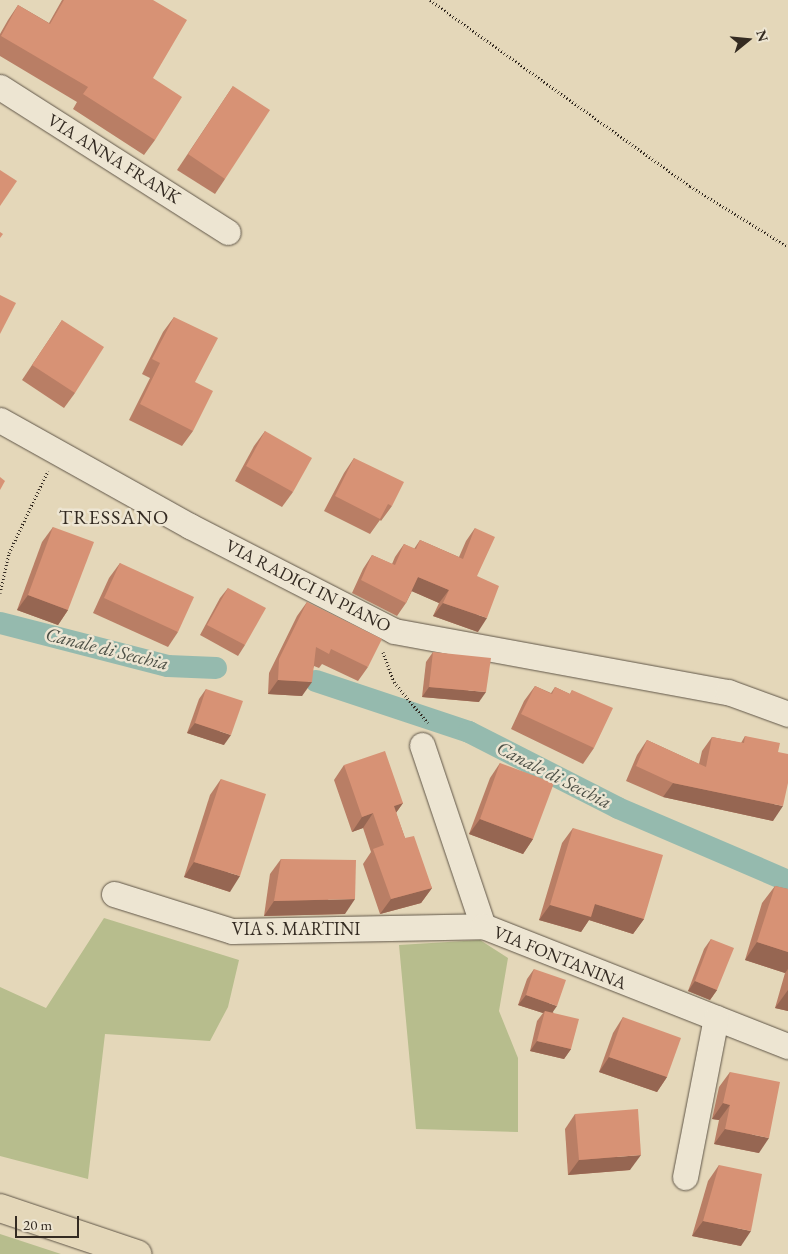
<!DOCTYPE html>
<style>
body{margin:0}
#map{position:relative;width:788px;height:1254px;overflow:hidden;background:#e4d7b9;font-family:"EB Garamond",serif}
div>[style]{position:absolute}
.green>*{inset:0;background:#b7bd8d}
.canal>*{height:22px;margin:-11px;padding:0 11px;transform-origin:11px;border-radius:11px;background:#95baae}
.path>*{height:3px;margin-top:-1.5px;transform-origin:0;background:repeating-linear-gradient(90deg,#342b22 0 1px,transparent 0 3.5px)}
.roads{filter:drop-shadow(0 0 1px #605648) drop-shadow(0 0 1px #605648)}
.street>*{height:25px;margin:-12.5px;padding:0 12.5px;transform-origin:12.5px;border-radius:12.5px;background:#ede5d2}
.primary>*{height:28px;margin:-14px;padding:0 14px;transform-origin:14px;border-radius:14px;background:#e4d7b9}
.wall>*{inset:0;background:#b97e65}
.shaded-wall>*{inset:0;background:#966652}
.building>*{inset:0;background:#d79275}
span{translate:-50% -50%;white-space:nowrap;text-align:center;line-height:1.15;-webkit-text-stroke:5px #ede5d2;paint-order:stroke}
.street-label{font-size:18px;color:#342b22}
.water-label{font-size:19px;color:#4c4f45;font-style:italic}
.quarter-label{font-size:20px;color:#342b22;letter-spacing:1px}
.north{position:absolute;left:723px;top:15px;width:50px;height:50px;-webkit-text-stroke:4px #ede5d2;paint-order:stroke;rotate:73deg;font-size:14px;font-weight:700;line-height:20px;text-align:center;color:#342b22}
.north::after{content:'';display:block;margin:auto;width:18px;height:22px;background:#342b22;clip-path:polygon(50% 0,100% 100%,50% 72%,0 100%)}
.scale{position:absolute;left:15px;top:1216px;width:64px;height:22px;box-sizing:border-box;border:2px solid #342b22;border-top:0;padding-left:6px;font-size:15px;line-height:18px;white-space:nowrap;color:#342b22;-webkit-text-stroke:4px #ede5d2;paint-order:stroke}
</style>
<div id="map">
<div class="green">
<i style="clip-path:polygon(104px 918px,239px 960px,228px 1007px,210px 1041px,105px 1034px,88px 1179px,0 1156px,0 987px,46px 1008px)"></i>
<i style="clip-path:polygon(480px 940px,508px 958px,499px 1011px,518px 1058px,518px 1132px,416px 1129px,399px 945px)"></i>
<i style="clip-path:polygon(0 1234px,61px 1254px,0 1254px)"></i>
</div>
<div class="canal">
<i style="left:0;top:623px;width:173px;rotate:14.4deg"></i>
<i style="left:168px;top:666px;width:48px;rotate:2.4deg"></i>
<i style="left:316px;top:681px;width:161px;rotate:18.4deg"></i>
<i style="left:469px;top:732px;width:167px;rotate:27deg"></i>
<i style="left:618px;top:808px;width:185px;rotate:23.2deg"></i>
</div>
<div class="path">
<i style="left:430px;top:0;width:320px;rotate:35.6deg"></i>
<i style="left:690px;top:186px;width:115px;rotate:31.9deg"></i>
<i style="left:0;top:593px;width:41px;rotate:-77.3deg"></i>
<i style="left:9px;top:553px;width:91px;rotate:-64.6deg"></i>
<i style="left:383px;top:652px;width:32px;rotate:70deg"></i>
<i style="left:394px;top:682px;width:53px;rotate:50.3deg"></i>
</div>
<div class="roads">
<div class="street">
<i style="left:0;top:87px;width:270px;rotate:32.5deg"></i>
<i style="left:0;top:420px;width:218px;rotate:29.2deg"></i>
<i style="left:190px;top:526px;width:229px;rotate:27.2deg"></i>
<i style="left:394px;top:631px;width:340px;rotate:10.4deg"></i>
<i style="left:728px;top:692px;width:64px;rotate:20.1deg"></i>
<i style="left:422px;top:745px;width:191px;rotate:71.4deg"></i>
<i style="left:114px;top:894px;width:124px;rotate:17.4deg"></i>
<i style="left:232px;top:931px;width:251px;rotate:-1.1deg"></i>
<i style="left:483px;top:926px;width:328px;rotate:21.5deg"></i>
<i style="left:685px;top:1177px;width:162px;rotate:-79deg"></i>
</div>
<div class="primary">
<i style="left:0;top:1208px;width:145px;rotate:18.6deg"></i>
</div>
</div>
<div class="wall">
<i style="clip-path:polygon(62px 0,153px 0,153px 78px,155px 140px,144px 155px,73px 109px,77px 102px,0 56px,0 34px,8px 20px,18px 5px,49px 23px)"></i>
<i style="clip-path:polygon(233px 86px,225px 179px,215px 194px,177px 170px)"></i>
<i style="clip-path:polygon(174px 317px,195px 382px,193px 431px,182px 446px,129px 420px,150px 378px,142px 374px,163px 332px)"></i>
<i style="clip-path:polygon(62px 320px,75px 393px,64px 408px,22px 380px)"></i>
<i style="clip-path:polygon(265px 431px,293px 492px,282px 507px,235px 481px,254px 446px)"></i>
<i style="clip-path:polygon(354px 458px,392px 506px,381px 521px,380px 520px,370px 534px,324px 511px,344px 473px)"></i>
<i style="clip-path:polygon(53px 527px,68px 610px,58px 625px,17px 610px,42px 542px)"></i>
<i style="clip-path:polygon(475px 528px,478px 632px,433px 616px,439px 603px,412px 591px,406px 603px,397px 616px,352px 593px,363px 569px,372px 555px,392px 564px,395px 557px,404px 544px,414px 549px,420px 540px,459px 557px,466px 541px)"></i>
<i style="clip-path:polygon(120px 563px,178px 632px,168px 647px,93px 613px,109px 578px)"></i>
<i style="clip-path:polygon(228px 588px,245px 645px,238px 656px,200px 635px,220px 598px)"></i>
<i style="clip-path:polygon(307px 602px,368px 667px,358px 681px,322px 664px,319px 668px,314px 666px,302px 696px,268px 694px,269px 673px,297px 616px)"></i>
<i style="clip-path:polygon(433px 652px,479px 702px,422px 697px,426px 662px)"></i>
<i style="clip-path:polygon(535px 686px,551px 693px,555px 687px,570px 694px,572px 690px,594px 748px,583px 764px,511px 729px,524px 701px)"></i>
<i style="clip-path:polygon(206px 689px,224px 745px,187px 733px,199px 699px)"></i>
<i style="clip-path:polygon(745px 736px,778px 752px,773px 821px,663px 797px,626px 781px,637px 755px,647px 740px,699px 764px,702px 751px,712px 737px,741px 743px)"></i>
<i style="clip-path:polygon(500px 763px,533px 839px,523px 854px,469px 834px,490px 778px)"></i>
<i style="clip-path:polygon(344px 765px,403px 803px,396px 813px,405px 838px,432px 888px,421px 903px,380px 914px,363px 864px,371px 852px,363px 828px,352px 832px,334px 780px)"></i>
<i style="clip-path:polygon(221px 779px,230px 892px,184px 877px,210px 795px)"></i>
<i style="clip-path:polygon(573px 828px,644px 919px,633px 934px,589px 920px,581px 932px,539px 920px,562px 843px)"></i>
<i style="clip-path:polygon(281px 859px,345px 914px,264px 916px,270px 874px)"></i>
<i style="clip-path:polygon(775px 886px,788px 889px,788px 1011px,775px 1008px,785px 973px,745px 960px,762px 903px)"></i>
<i style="clip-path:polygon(711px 939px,717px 990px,710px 1000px,688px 991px,704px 949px)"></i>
<i style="clip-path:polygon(534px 969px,553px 1012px,571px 1049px,564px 1059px,530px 1051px,537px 1021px,543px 1013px,518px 1005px,527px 979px)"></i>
<i style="clip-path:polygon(623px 1017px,667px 1077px,657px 1092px,599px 1072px,613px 1033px)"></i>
<i style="clip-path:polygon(730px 1072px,759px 1153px,714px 1144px,719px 1120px,712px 1119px,719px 1087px)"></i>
<i style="clip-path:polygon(575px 1114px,630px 1170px,568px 1175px,565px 1129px)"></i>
<i style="clip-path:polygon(719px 1165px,741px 1246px,692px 1236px,708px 1181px)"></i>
</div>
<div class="shaded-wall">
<i style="clip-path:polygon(418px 577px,449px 590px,439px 603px,409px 590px)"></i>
<i style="clip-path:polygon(28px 595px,68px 610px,58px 625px,17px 610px)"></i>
<i style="clip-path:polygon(443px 603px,487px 618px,478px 632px,433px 616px)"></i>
<i style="clip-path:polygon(278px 680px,312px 682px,302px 696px,268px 694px)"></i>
<i style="clip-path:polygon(429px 687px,486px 692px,479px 702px,422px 697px)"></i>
<i style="clip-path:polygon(195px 723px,231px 735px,224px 745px,187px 733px)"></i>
<i style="clip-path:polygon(673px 783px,783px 806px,773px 821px,663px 797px)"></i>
<i style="clip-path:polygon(403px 803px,392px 818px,394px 806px)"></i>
<i style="clip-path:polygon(373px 813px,363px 828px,352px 832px,362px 817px)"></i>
<i style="clip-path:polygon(480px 819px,533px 839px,523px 854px,469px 834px)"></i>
<i style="clip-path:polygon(194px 862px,240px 876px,230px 892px,184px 877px)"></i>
<i style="clip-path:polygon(432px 888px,421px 903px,380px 914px,391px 899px)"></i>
<i style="clip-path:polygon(355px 899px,345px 914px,264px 916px,274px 901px)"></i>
<i style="clip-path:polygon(595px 904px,644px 919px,633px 934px,589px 920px,581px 932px,539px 920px,550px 905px)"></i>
<i style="clip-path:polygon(757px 942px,788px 952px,788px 969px,785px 973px,745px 960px)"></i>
<i style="clip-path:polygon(695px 981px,717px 990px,710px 1000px,688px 991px)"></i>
<i style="clip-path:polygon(788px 990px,788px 1011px,775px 1008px)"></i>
<i style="clip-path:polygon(526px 995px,557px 1006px,550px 1016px,545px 1011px,543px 1013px,518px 1005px)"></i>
<i style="clip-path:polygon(537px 1041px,571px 1049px,564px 1059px,530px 1051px)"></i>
<i style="clip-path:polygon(609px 1057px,667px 1077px,657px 1092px,599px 1072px)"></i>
<i style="clip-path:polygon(723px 1103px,730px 1105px,719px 1120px,712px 1119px)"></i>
<i style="clip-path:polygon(725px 1129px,769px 1138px,759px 1153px,714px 1144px)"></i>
<i style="clip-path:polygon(641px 1155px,630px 1170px,568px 1175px,579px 1160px)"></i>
<i style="clip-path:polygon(703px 1221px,751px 1231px,741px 1246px,692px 1236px)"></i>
</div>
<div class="building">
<i style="clip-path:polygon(64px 0,153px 0,187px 20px,153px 78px,182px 97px,155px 140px,83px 94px,88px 87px,1px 36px,18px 5px,50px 24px)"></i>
<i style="clip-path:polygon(233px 86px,270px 110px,225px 179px,188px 154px)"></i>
<i style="clip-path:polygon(0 170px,17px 181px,0 206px)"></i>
<i style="clip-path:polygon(0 232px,3px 234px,0 238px)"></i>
<i style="clip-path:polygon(0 295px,16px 303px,0 334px)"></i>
<i style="clip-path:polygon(174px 317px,218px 338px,195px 382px,213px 391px,193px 431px,140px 404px,160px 363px,152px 359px)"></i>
<i style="clip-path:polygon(62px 320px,104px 347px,75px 393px,32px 365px)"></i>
<i style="clip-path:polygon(265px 431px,312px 458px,293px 492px,246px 466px)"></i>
<i style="clip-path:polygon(354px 458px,404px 482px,392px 506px,388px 504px,380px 519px,335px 496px)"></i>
<i style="clip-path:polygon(0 477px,5px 481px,0 490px)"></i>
<i style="clip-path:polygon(53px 527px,94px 542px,68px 610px,28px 595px)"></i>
<i style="clip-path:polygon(475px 528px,495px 537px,477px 576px,499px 586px,487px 618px,443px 603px,449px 590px,418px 577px,406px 603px,361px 580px,372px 555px,395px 565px,404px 544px,416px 549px,420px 540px,463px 559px)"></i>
<i style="clip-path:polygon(120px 563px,194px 597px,178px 632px,104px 598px)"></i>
<i style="clip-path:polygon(228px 588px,266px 608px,245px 645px,207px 625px)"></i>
<i style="clip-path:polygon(307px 602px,382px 639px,368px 667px,331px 649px,329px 654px,316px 647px,312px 682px,278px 680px,279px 659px)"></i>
<i style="clip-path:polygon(433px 652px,491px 658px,486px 692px,429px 687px)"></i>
<i style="clip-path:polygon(535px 686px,552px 694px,555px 687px,570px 694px,572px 690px,613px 708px,594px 748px,521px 714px)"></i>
<i style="clip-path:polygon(206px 689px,243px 701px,231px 735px,195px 723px)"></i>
<i style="clip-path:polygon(745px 736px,780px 743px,778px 752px,788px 754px,788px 783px,783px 806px,673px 783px,636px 766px,647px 740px,706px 767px,712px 737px,744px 743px)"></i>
<i style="clip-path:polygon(385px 751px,403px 803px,394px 806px,405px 838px,414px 836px,432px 888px,391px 899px,373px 849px,384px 845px,373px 813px,362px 817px,344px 765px)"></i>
<i style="clip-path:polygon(500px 763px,554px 783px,533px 839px,480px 819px)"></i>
<i style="clip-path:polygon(221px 779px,266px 794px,240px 876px,194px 862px)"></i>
<i style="clip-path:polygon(573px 828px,663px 855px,644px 919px,595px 904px,591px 917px,550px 905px)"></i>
<i style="clip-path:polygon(281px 859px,356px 860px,355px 899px,274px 901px)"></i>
<i style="clip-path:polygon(775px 886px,788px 889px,788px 952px,757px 942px)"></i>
<i style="clip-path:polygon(711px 939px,734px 948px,717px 990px,695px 981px)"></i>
<i style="clip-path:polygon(534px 969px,566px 980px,557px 1006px,526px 995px)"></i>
<i style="clip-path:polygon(545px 1011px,579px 1019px,571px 1049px,537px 1041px)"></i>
<i style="clip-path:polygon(623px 1017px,681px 1038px,667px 1077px,609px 1057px)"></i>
<i style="clip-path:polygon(730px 1072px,780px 1082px,769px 1138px,725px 1129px,730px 1105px,723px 1103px)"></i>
<i style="clip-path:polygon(638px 1109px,641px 1155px,579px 1160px,575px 1114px)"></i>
<i style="clip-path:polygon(719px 1165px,762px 1174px,751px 1231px,703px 1221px)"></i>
</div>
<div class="street-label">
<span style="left:114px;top:159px;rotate:32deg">VIA ANNA FRANK</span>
<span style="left:308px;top:586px;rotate:27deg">VIA RADICI IN PIANO</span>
<span style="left:296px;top:929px">VIA S. MARTINI</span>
<span style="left:560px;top:958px;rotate:22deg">VIA FONTANINA</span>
</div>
<div class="water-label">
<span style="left:107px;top:649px;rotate:14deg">Canale di Secchia</span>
<span style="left:554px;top:775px;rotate:27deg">Canale di Secchia</span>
</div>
<div class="quarter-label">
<span style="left:114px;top:517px">TRESSANO</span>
</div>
<div class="north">N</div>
<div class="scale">20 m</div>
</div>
